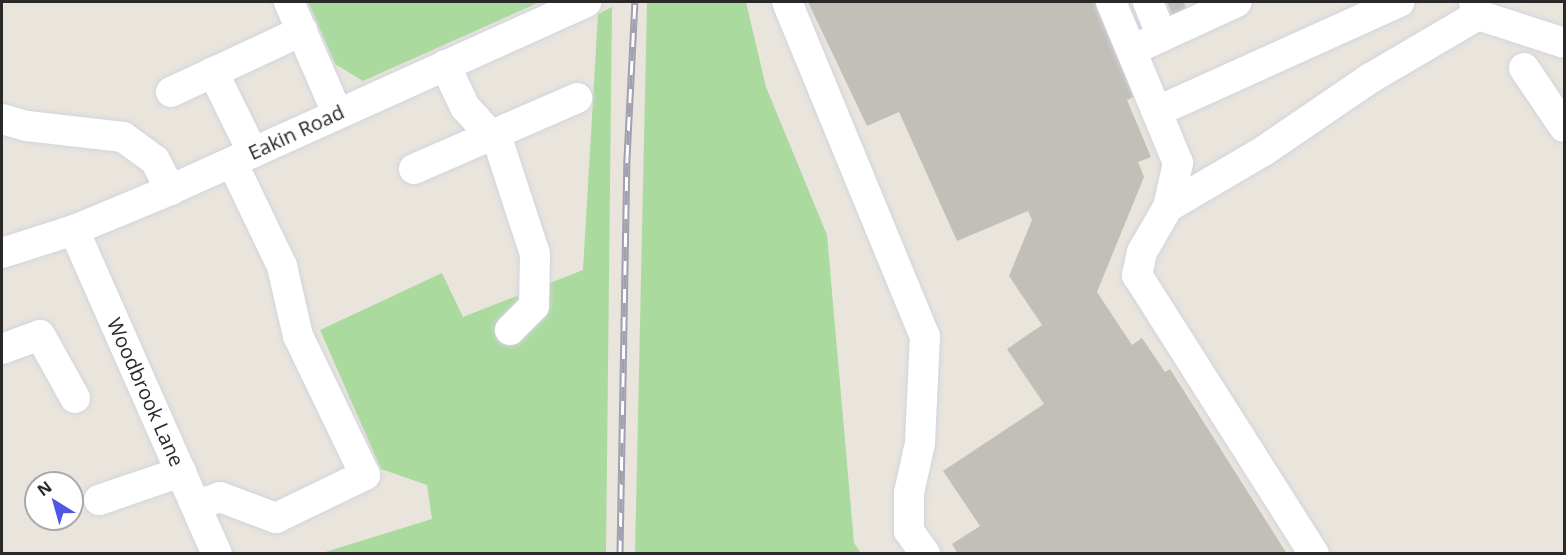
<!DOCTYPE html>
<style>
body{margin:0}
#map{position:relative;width:1566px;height:555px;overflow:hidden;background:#e9e5dc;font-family:"Open Sans",sans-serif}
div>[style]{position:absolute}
.green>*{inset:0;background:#abda9f}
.building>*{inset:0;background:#c2bfb8}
.minor-tunnel>*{height:30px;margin-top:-15px;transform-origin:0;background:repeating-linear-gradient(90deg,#c3bfb8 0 30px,transparent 0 45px)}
.roads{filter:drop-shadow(0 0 2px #d2d3e0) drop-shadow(0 0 2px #d2d3e0)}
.minor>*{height:30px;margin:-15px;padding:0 15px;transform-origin:15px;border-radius:15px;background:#fff}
.rail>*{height:7px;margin-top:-3.5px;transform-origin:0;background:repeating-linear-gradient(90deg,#fff 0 14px,#a0a0b1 0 28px);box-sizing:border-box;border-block:2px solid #a0a0b1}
span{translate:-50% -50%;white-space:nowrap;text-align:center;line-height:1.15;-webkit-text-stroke:4.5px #fff;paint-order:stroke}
.street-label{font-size:20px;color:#292929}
.frame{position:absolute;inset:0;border:3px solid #292929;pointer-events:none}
.north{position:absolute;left:24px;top:471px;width:60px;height:60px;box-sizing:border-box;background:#fff;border:2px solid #a9a9a9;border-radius:50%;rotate:323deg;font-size:16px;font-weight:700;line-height:24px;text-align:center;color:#292929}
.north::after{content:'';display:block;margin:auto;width:21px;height:27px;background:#4f57e3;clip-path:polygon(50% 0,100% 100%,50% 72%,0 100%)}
</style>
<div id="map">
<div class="green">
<i style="clip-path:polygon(308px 2px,540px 2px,363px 81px,335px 64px)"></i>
<i style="clip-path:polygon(647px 2px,746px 2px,766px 87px,827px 235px,854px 543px,861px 553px,635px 553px)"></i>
<i style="clip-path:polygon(612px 7px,606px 553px,322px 553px,432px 519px,427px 485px,381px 469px,320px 330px,442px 273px,463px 317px,583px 270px,598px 14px)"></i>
</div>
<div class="building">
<i style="clip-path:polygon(808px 2px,1099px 2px,1140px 94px,1127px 100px,1151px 157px,1138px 162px,1144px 177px,1097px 292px,1132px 345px,1142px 338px,1165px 372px,1170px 369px,1287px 554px,958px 554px,952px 544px,980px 526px,943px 471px,1044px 404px,1007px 349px,1042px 325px,1009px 276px,1032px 220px,1028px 211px,957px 241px,899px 112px,867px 126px)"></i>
</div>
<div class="minor-tunnel">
<i style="left:1169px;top:8px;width:16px;rotate:-22deg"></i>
</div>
<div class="roads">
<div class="minor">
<i style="left:289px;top:2px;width:121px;rotate:66.6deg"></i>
<i style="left:787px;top:2px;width:361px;rotate:67.6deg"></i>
<i style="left:925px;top:336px;width:107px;rotate:92.7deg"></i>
<i style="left:920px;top:443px;width:51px;rotate:102.4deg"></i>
<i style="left:909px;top:493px;width:38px;rotate:90deg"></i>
<i style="left:909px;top:531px;width:28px;rotate:55deg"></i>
<i style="left:1111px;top:2px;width:174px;rotate:67.4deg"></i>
<i style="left:1178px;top:163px;width:45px;rotate:102.8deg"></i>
<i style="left:1168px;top:207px;width:52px;rotate:120deg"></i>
<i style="left:1142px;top:252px;width:24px;rotate:102deg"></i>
<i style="left:1137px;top:275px;width:330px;rotate:57.6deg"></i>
<i style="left:1148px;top:2px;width:37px;rotate:68deg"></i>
<i style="left:1474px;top:2px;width:14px;rotate:73deg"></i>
<i style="left:1478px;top:15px;width:90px;rotate:18deg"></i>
<i style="left:1132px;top:50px;width:115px;rotate:-24.6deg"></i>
<i style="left:445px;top:65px;width:47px;rotate:64.5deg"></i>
<i style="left:465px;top:107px;width:50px;rotate:47.4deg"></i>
<i style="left:499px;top:144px;width:116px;rotate:71.9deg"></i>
<i style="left:535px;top:254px;width:52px;rotate:91.1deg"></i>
<i style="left:534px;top:306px;width:34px;rotate:135deg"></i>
<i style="left:1524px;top:68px;width:71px;rotate:55.9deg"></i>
<i style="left:213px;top:72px;width:90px;rotate:63.7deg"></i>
<i style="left:171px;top:92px;width:145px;rotate:-25deg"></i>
<i style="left:1158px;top:111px;width:265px;rotate:-24.3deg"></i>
<i style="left:2px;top:119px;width:26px;rotate:16deg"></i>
<i style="left:27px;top:126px;width:97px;rotate:6.5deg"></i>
<i style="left:123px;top:137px;width:39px;rotate:36deg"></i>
<i style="left:155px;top:160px;width:34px;rotate:63deg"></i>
<i style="left:414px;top:169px;width:178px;rotate:-23.5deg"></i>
<i style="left:1168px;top:207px;width:113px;rotate:-30.4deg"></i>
<i style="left:1265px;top:150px;width:126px;rotate:-34.3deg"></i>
<i style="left:1369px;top:79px;width:126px;rotate:-30.4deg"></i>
<i style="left:74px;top:230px;width:354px;rotate:66.2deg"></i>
<i style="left:2px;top:253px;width:76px;rotate:-17.7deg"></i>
<i style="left:74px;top:230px;width:104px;rotate:-22.6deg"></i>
<i style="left:170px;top:190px;width:457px;rotate:-24.3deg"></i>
<i style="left:2px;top:349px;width:40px;rotate:-20.2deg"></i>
<i style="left:40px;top:335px;width:72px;rotate:60.9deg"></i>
<i style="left:99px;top:500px;width:87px;rotate:-18.9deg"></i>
<i style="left:196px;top:505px;width:25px;rotate:-18deg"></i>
<i style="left:220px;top:497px;width:60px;rotate:20.6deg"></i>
<i style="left:276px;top:518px;width:99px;rotate:-25.8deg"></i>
<i style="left:365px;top:475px;width:154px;rotate:-115.7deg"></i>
<i style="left:298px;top:336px;width:72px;rotate:-102.9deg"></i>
<i style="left:282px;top:266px;width:115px;rotate:-115.7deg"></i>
</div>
</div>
<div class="rail">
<i style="left:620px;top:554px;width:396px;rotate:-89deg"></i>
<i style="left:627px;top:158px;width:156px;rotate:-87.1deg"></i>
</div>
<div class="street-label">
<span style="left:296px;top:132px;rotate:-25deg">Eakin Road</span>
<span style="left:146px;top:392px;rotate:66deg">Woodbrook Lane</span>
</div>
<div class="frame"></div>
<div class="north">N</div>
</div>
